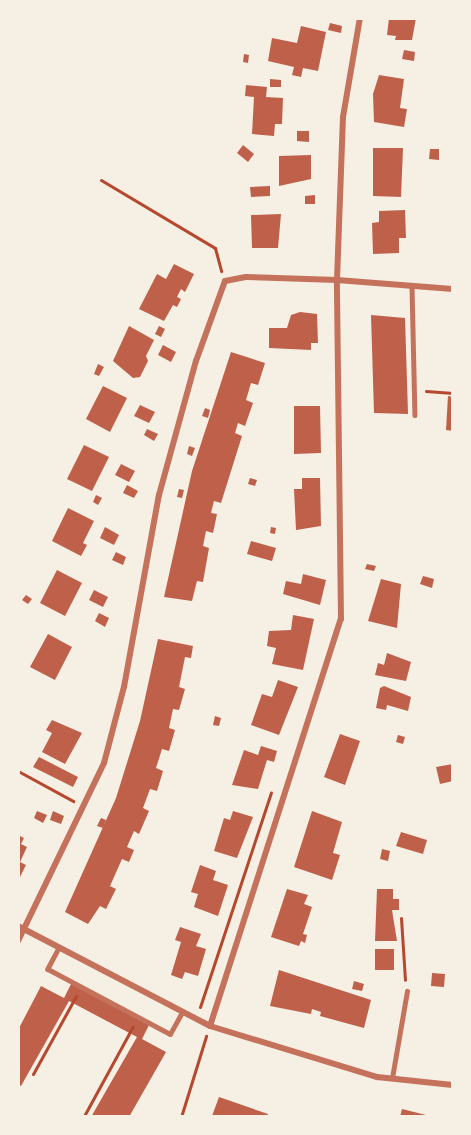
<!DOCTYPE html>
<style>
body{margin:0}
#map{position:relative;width:471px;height:1135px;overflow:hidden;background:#f6efe4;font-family:Arial,sans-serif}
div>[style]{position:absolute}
.building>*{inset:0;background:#bf614a}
.path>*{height:3px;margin:-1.5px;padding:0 1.5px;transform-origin:1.5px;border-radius:1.5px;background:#b5482f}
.service>*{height:4.5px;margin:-2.25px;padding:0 2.25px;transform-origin:2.25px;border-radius:2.25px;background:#c5725c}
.minor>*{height:6px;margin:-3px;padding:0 3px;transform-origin:3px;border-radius:3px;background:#c5725c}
span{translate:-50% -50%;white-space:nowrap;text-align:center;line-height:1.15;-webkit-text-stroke:4.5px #f6efe4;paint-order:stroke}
.frame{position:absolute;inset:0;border:20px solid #f6efe4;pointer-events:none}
</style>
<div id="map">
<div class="building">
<i style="clip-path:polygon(389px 18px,416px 18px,412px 40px,395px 40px,396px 36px,387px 35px)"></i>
<i style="clip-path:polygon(330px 23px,342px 26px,341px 33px,328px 30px)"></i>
<i style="clip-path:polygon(301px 26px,326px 32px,318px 71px,303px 68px,301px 77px,292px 75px,294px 67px,268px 61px,272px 38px,297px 43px)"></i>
<i style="clip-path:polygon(404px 50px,415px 52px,414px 61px,402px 59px)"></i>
<i style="clip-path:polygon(244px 54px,249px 55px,248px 63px,243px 62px)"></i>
<i style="clip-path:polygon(379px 75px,404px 79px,400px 108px,407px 109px,404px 127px,374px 122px,373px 94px)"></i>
<i style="clip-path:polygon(270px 79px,281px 80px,281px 87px,270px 87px)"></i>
<i style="clip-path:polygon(246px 85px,267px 87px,266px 97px,283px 98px,282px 124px,275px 124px,274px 136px,252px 134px,254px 97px,245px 96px)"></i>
<i style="clip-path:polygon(297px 131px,309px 131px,309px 142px,297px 141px)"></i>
<i style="clip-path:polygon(243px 145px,254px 154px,248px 162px,237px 153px)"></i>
<i style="clip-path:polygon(373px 148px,403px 148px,401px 197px,373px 196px)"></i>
<i style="clip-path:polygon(430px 149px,439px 149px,439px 160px,429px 159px)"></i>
<i style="clip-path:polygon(311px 155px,311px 179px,279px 186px,279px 156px)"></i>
<i style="clip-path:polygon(270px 186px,270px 196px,251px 197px,250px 187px)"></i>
<i style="clip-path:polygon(315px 195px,315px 204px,305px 204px,305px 196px)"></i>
<i style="clip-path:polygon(405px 210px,406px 238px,399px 238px,399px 253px,373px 254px,372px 223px,379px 222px,379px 211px)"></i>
<i style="clip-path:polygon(281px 214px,278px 248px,252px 248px,251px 215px)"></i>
<i style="clip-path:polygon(174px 264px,194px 274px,185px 292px,181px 289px,177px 297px,181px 299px,177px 307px,173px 305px,164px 321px,139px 309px,157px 274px,166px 279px)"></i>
<i style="clip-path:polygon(300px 312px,317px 314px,318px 343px,311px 343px,311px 350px,269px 348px,269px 328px,287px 328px,291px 315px)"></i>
<i style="clip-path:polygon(371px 315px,405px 318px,408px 414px,374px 413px)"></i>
<i style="clip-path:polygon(129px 326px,154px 340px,146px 356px,148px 361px,140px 377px,133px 378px,113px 361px)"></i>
<i style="clip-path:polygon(159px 326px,165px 329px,161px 337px,155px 334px)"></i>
<i style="clip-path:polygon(163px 345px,176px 352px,171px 362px,158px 355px)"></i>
<i style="clip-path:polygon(231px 352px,265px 363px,258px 385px,251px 383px,246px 400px,253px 403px,245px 426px,238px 423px,235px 433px,242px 436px,221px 503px,214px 501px,211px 513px,217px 514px,213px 533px,206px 531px,203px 546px,209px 548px,203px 582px,197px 581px,192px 601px,164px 597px,192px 471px)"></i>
<i style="clip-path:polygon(98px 364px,104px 367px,99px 376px,94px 374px)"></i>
<i style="clip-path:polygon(103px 386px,127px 398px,110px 432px,86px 419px)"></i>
<i style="clip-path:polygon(448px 396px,453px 397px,453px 431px,446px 430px)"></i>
<i style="clip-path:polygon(140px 405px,155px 412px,149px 423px,134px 416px)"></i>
<i style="clip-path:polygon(294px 406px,320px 406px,321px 453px,294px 454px)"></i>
<i style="clip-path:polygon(205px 408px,210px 410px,208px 418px,202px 416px)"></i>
<i style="clip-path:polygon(147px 429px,158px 434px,154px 441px,144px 435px)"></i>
<i style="clip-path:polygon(84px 445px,109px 457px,92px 491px,67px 479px)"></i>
<i style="clip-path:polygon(189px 446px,195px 448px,192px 456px,187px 454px)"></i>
<i style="clip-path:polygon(121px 464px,135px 471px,129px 482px,115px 475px)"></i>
<i style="clip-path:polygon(250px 478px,257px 480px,255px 486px,248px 484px)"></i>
<i style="clip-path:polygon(302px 478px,320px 478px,321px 526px,296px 530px,294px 489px,302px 489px)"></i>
<i style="clip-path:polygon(127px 485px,138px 491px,134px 498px,123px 493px)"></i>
<i style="clip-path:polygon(179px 489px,184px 490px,182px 498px,177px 497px)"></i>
<i style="clip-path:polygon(96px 495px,102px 498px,98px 505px,93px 502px)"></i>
<i style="clip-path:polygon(68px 508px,94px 521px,83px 543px,87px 545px,81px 556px,52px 541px)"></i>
<i style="clip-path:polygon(105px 527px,119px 535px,114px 545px,100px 538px)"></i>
<i style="clip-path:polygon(271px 527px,276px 528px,275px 534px,270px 533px)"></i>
<i style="clip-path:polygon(251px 541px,276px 548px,272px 561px,247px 554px)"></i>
<i style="clip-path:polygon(116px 552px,126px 557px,123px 565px,112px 560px)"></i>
<i style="clip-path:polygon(367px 564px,376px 566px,374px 571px,365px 569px)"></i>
<i style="clip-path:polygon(57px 570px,82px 583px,65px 616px,40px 603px)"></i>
<i style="clip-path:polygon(303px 574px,326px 580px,320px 605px,283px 594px,286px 581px,301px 584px)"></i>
<i style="clip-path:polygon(423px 576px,434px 579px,432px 588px,420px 584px)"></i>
<i style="clip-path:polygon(381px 579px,401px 584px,397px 628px,368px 621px)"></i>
<i style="clip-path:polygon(94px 590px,108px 597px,103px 607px,89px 600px)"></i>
<i style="clip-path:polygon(26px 595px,32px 599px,28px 604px,22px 600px)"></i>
<i style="clip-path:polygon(99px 613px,109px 618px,105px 627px,95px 621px)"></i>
<i style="clip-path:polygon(293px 615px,314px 619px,303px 670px,272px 664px,276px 648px,267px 646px,269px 631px,291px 630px)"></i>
<i style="clip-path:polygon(48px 634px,72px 647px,55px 680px,30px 667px)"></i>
<i style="clip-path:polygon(158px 639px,193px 646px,191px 658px,185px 657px,179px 687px,185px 689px,179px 710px,173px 709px,169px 728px,175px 730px,169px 751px,162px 749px,156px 768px,163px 771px,157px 791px,150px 789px,143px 808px,149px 811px,139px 834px,134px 831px,127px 847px,134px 850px,129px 862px,122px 859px,110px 886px,116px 889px,106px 909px,100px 906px,88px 924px,65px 912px,116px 798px,140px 721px)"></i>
<i style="clip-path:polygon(387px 653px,411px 662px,406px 681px,375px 675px,378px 663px,384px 665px)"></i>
<i style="clip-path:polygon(278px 680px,298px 687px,279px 735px,251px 725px,262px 694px,272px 697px)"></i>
<i style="clip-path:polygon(384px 686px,411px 697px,408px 711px,387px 705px,386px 710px,376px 708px,380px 688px)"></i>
<i style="clip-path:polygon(215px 716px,221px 718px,219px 726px,213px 725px)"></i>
<i style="clip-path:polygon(52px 720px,82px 733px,65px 764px,42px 752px,52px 733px,46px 730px)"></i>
<i style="clip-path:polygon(340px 734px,360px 741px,345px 785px,324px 777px)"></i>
<i style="clip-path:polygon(398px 735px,405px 737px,403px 744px,396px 742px)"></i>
<i style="clip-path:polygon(261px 746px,277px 751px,274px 762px,267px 760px,258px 789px,232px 785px,244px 750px,258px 755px)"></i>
<i style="clip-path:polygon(39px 757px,78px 777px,73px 787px,33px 767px)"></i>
<i style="clip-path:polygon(453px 764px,453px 781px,440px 784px,436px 767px)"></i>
<i style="clip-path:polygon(37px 811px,47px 815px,43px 823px,34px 818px)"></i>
<i style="clip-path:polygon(53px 811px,64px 816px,61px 824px,50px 820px)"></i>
<i style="clip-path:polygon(233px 811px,253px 817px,237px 858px,214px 851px,224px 818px,230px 820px)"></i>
<i style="clip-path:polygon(312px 811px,342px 822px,333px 853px,340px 855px,332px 880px,294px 867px)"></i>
<i style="clip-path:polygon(101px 818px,106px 820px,103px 828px,97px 826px)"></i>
<i style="clip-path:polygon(401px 832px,427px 840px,423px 854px,396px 846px)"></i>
<i style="clip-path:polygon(18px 835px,24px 838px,21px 844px,27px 847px,20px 862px,26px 865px,18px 881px)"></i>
<i style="clip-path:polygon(382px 849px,390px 851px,388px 861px,380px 859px)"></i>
<i style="clip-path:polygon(200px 865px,216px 871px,213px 880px,228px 885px,218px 916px,194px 907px,198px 894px,191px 892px)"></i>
<i style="clip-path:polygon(287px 889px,308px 895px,304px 904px,312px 907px,303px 934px,307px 935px,305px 943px,301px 941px,299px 946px,271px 937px)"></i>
<i style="clip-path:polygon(377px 889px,393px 889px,393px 899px,399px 899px,399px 910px,392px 910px,397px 941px,375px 941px)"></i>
<i style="clip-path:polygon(180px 927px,201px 934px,196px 946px,206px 949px,198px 976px,185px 972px,182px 979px,171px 975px,181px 942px,175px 940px)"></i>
<i style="clip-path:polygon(375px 949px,394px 949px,394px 970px,375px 970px)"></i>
<i style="clip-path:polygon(279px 970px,371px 1000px,364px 1028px,320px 1016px,321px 1012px,312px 1009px,311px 1014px,270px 1006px)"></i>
<i style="clip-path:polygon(432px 973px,445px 974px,444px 987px,431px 986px)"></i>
<i style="clip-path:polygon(354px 981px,364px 984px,362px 991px,352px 989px)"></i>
<i style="clip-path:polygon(71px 984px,149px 1025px,142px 1039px,166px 1052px,129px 1117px,91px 1117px,137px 1037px,69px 1001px,21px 1086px,18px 1084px,18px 1030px,41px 986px,64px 998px)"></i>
<i style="clip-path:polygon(219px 1097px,268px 1114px,267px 1117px,212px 1116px)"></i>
<i style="clip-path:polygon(402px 1109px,430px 1116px,430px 1117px,400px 1117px)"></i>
</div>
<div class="path">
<i style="left:101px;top:180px;width:133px;rotate:30.8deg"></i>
<i style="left:215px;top:248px;width:24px;rotate:75deg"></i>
<i style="left:426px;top:391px;width:27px;rotate:4deg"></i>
<i style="left:18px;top:771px;width:63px;rotate:28.6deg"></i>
<i style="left:401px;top:918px;width:62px;rotate:86.3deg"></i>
<i style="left:200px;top:1007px;width:226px;rotate:-71.7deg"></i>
<i style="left:33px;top:1074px;width:89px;rotate:-61.1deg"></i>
<i style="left:84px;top:1116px;width:102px;rotate:-61.4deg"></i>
<i style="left:181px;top:1117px;width:85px;rotate:-72.8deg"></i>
</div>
<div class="service">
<i style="left:412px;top:286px;width:129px;rotate:88.7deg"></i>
<i style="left:59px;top:948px;width:24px;rotate:118deg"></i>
<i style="left:48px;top:969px;width:138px;rotate:28deg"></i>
<i style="left:170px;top:1034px;width:25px;rotate:-61deg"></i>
<i style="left:392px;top:1078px;width:88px;rotate:-80.2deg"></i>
</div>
<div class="minor">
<i style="left:18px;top:926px;width:216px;rotate:27.5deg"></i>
<i style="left:210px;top:1026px;width:175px;rotate:17deg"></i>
<i style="left:377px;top:1077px;width:76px;rotate:6deg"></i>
<i style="left:18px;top:941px;width:198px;rotate:-64.2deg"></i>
<i style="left:104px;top:763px;width:79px;rotate:-75.3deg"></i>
<i style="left:124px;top:687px;width:195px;rotate:-79.7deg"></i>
<i style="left:159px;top:495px;width:139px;rotate:-74.6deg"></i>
<i style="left:196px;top:361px;width:85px;rotate:-70.1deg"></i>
<i style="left:225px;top:281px;width:21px;rotate:-11deg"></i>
<i style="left:246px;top:277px;width:91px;rotate:1.9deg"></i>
<i style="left:337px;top:280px;width:116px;rotate:4.4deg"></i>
<i style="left:210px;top:1026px;width:428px;rotate:-72.2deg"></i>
<i style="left:341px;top:619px;width:339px;rotate:-90.7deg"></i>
<i style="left:337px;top:280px;width:163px;rotate:-87.9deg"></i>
<i style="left:343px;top:117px;width:100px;rotate:-80.3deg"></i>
</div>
<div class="frame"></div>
</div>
